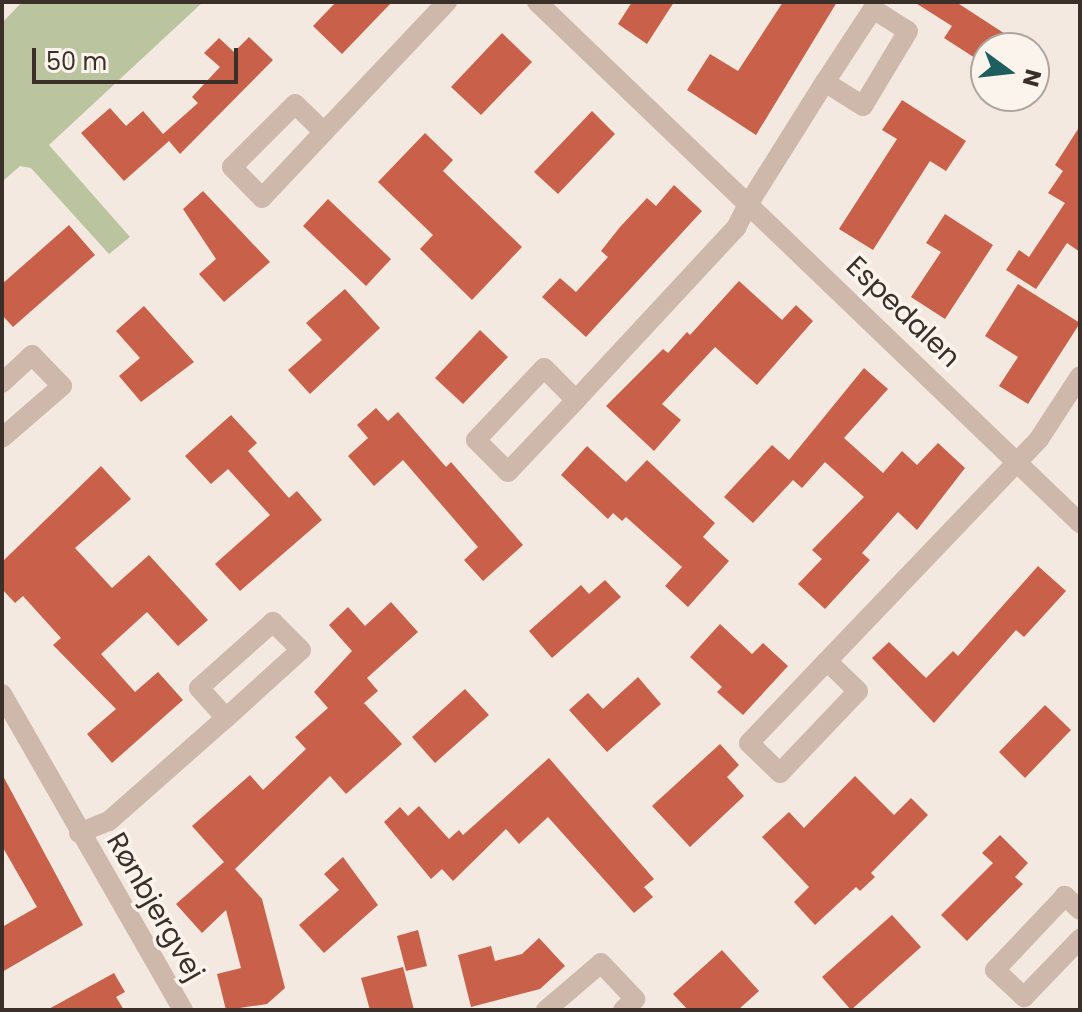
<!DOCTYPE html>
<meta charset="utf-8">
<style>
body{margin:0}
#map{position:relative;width:1082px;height:1012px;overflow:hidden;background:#f4e9e0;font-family:Poppins,sans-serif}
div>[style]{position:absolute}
.green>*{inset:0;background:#bac49f}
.building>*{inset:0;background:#c96049}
.minor>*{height:20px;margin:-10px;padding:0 10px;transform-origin:10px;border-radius:10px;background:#cdb8ab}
span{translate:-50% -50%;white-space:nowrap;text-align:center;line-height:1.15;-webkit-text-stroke:7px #fbf4ed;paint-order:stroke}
.street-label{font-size:28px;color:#3b2f2a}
.frame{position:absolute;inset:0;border:4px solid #3b2f2a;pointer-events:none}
.north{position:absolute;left:970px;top:32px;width:80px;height:80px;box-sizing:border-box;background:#fbf4ed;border:2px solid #aea59f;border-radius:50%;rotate:105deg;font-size:22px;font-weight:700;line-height:32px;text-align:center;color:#3b2f2a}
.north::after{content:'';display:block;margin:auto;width:28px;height:36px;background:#1e5e5e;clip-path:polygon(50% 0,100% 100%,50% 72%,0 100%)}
.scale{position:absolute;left:32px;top:48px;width:206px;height:36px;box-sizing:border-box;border:4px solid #3b2f2a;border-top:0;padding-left:10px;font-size:24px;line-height:28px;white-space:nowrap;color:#3b2f2a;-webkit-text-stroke:6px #fbf4ed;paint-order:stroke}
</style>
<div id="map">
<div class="green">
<i style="clip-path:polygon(22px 2px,203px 2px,49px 145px,130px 237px,109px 254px,31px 168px,20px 166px,2px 182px,2px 23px)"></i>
</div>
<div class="building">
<i style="clip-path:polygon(336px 2px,392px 2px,342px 54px,313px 26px)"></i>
<i style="clip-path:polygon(632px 2px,674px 2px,647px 44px,618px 24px)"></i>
<i style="clip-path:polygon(783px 2px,837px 2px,756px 135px,687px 90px,710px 54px,738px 71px)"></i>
<i style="clip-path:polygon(914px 2px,956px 2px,1027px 48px,986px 48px,986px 65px,944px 38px,952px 26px)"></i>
<i style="clip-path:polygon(502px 33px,532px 62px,481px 115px,451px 87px)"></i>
<i style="clip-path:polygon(249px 37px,273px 60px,180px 154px,169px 141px,124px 181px,81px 133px,110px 108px,126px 126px,143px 111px,163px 134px,198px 103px,192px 97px,220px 67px,204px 53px,219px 38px,234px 52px)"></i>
<i style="clip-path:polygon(902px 100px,966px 141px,946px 171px,930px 161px,873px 250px,839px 229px,897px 139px,882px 130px)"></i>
<i style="clip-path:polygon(592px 111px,615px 134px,558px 194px,534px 172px)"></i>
<i style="clip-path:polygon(1080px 126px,1080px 252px,1067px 243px,1036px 289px,1006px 270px,1019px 250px,1029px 257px,1065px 203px,1048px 193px,1063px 171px,1055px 165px)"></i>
<i style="clip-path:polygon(425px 133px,453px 160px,443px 171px,522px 247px,472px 300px,420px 249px,433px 235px,378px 182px)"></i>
<i style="clip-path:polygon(674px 185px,702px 211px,586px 337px,542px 297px,560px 278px,576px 292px,608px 257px,601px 251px,620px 227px,647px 198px,656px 206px)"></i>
<i style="clip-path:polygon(203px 191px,270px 262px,224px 302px,199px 274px,216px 259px,183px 209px)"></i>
<i style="clip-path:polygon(328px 199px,391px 259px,366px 286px,303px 226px)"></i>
<i style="clip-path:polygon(945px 214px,993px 245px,945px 319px,911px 297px,941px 252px,926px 243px)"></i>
<i style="clip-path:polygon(69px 225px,95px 255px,13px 327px,2px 315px,2px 284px)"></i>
<i style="clip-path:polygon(739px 281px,782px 320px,796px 305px,813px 321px,757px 385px,715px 347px,662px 404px,681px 420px,654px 451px,606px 406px,663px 349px,668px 353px,687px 332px,690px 335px)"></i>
<i style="clip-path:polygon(1018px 284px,1080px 323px,1028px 404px,999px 386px,1018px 357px,985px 336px)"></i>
<i style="clip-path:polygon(345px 289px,380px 328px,310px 394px,288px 370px,322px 340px,306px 323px)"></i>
<i style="clip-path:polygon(144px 306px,194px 362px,141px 402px,119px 376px,140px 358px,116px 331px)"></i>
<i style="clip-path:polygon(480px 330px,508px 357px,463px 404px,435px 378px)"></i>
<i style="clip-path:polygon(864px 368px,888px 389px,844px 438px,883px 473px,902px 451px,917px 465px,938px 443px,965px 468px,917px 530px,898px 512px,862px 553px,870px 560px,825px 609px,798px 584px,822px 559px,812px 550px,864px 497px,825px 462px,802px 488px,793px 480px,753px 523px,724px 497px,772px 445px,789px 460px)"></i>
<i style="clip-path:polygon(376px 408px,388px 421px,398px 412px,446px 467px,451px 462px,523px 545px,483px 581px,464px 560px,478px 547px,403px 460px,374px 486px,348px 456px,368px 438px,357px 425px)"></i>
<i style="clip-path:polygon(231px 415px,257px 443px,248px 451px,289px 498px,297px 491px,322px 520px,240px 591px,215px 564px,270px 515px,228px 469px,211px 484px,185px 456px)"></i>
<i style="clip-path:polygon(587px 446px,626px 482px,647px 460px,715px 523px,703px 537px,729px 561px,688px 607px,665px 586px,682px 567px,626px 517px,622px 521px,613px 513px,608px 519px,561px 475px)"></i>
<i style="clip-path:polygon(101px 466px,131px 499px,75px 548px,112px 588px,149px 555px,208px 620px,178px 646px,147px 612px,101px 654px,135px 692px,158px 672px,183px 700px,112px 763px,87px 734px,116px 709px,53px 645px,61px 638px,23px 596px,15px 603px,2px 589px,2px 562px)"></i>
<i style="clip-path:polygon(1038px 566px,1066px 591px,1024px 637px,1016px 630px,934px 723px,872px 658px,889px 642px,926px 678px,953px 651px,958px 656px)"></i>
<i style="clip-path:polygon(605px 580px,621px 597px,552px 658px,529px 631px,581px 585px,589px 594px)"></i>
<i style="clip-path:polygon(391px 602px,418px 632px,367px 678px,378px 691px,364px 703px,402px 744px,346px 794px,330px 776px,235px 869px,262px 899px,285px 988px,267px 1004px,226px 1010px,217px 974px,241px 968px,226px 910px,202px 933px,176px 904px,224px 862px,192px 826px,250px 775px,263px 790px,306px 749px,295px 737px,328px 708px,314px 692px,352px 651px,329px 625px,348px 607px,365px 626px)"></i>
<i style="clip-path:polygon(720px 624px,752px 654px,763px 643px,788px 666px,743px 715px,717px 692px,722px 687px,690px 657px)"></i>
<i style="clip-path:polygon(638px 677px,661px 704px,607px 752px,569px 710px,588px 693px,603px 709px)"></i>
<i style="clip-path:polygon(465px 689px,489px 715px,435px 763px,412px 737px)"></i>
<i style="clip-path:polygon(1045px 705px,1071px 730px,1025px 778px,999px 752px)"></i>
<i style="clip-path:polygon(720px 744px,739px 765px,727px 777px,744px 796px,690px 847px,652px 806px)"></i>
<i style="clip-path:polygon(549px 758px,654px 879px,644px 887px,653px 897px,634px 913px,548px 817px,519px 844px,506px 829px,453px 881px,442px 869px,431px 879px,384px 822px,400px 807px,408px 816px,419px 806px,449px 839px,459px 830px,463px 835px)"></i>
<i style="clip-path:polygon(2px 774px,83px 925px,2px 972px,2px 927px,37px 907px,2px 846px)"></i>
<i style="clip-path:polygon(855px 776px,894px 815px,911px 798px,928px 815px,871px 873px,875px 877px,860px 891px,856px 887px,815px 925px,794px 902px,809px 887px,762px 837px,789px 812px,804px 828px)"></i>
<i style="clip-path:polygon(1000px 835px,1028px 863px,1015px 877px,1023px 884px,967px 941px,941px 915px,993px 863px,982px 853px)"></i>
<i style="clip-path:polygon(343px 857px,378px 905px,324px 953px,299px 925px,339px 890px,324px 874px)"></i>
<i style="clip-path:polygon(892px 915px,921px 947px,851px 1010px,822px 977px)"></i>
<i style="clip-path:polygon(418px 930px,427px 966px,406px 971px,397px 936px)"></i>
<i style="clip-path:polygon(539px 938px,565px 966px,540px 989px,471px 1007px,458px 955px,491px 946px,495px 961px,522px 954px)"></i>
<i style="clip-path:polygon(722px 950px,759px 991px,738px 1010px,688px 1010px,673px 994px)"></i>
<i style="clip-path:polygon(403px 967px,414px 1010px,370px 1010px,361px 978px)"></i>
<i style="clip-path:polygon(114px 973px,125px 992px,116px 997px,124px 1010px,47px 1010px)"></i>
</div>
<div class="minor">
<i style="left:537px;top:2px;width:753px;rotate:43.82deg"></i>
<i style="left:324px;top:132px;width:40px;rotate:-136deg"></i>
<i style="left:295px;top:104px;width:89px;rotate:135deg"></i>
<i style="left:232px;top:167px;width:43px;rotate:45.9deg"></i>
<i style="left:262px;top:198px;width:91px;rotate:-46.8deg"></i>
<i style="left:324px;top:132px;width:179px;rotate:-46.6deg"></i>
<i style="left:2px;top:383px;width:41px;rotate:-43deg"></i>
<i style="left:32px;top:355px;width:43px;rotate:45.9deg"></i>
<i style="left:62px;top:386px;width:79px;rotate:139.1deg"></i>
<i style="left:576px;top:400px;width:45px;rotate:-135deg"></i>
<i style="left:544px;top:368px;width:99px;rotate:133.4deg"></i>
<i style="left:476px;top:440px;width:45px;rotate:45deg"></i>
<i style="left:508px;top:472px;width:99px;rotate:-46.6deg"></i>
<i style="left:576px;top:400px;width:235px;rotate:-47.1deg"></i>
<i style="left:736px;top:228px;width:28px;rotate:-63deg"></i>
<i style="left:749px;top:203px;width:143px;rotate:-57.9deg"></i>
<i style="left:825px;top:82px;width:87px;rotate:-56.7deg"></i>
<i style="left:873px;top:9px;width:41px;rotate:32.2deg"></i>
<i style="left:908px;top:31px;width:87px;rotate:121deg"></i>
<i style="left:863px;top:106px;width:45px;rotate:-147.7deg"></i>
<i style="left:827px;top:661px;width:113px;rotate:133.6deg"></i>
<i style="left:749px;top:743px;width:43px;rotate:44.1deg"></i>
<i style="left:780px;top:773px;width:113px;rotate:-46.4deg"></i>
<i style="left:858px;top:691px;width:43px;rotate:-135.9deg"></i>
<i style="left:827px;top:661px;width:307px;rotate:-46.3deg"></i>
<i style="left:1039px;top:439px;width:75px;rotate:-56.9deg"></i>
<i style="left:2px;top:694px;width:364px;rotate:60.2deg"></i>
<i style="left:79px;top:833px;width:32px;rotate:-22deg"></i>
<i style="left:109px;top:821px;width:156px;rotate:-41.4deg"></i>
<i style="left:226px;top:718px;width:101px;rotate:-42.2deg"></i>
<i style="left:301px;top:650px;width:40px;rotate:-135deg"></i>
<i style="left:273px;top:622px;width:99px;rotate:138.3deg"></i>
<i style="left:199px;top:688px;width:40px;rotate:48deg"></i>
<i style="left:1080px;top:910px;width:21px;rotate:-137deg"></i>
<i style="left:1065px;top:896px;width:102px;rotate:133.4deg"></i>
<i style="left:995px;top:970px;width:40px;rotate:43deg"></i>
<i style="left:1024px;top:997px;width:81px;rotate:-46deg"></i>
<i style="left:546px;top:1010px;width:72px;rotate:-40.5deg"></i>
<i style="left:601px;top:963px;width:50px;rotate:46.6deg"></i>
<i style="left:635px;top:999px;width:16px;rotate:137deg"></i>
</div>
<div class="street-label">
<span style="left:903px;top:312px;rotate:44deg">Espedalen</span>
<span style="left:155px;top:907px;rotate:60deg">Rønbjergvej</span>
</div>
<div class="frame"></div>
<div class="north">N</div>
<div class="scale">50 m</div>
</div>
